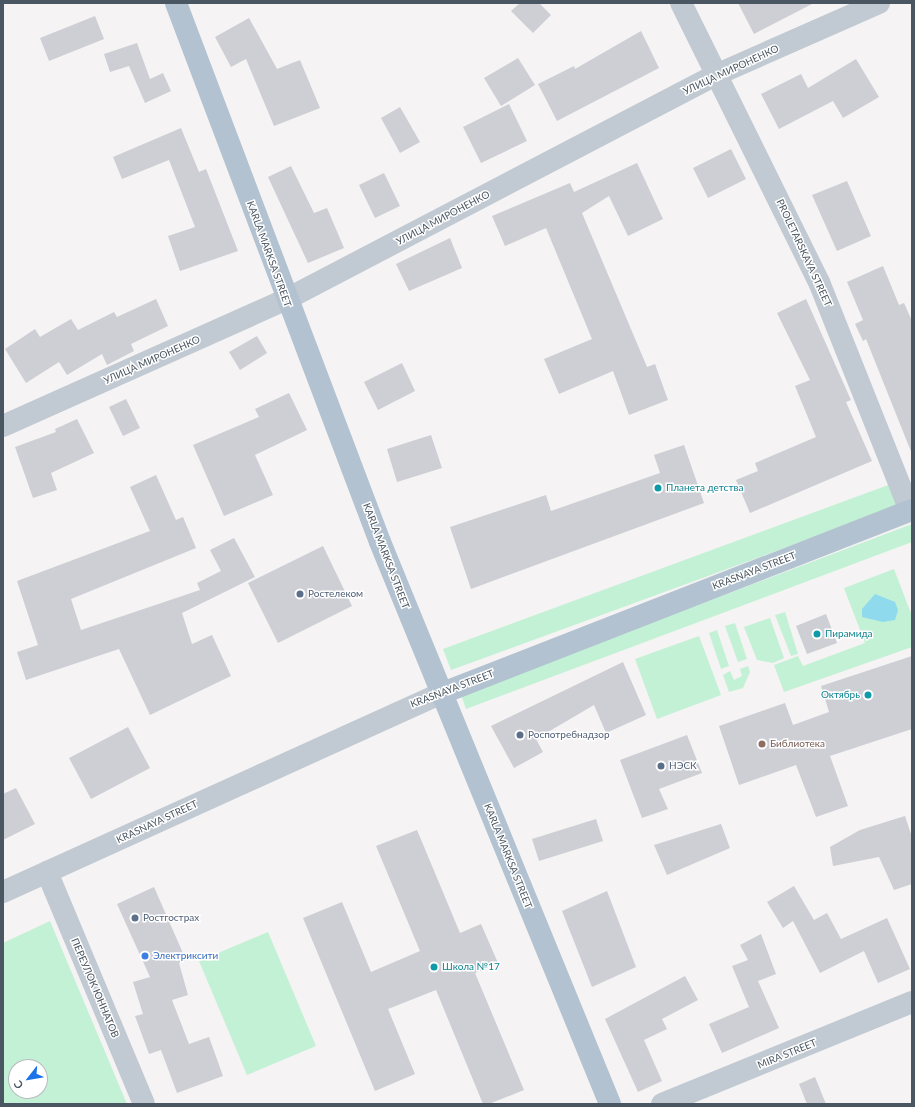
<!DOCTYPE html>
<meta charset="utf-8">
<style>
body{margin:0}
#map{position:relative;width:915px;height:1107px;overflow:hidden;background:#f5f3f3;font-family:Lato,sans-serif}
div>[style]{position:absolute}
.green>*{inset:0;background:#c3f1d5}
.water>*{inset:0;background:#90daee}
.building>*{inset:0;background:#cdcfd5}
.minor>*{height:22px;margin:-11px;padding:0 11px;transform-origin:11px;border-radius:11px;background:#c1cad2}
.major>*{height:22px;margin:-11px;padding:0 11px;transform-origin:11px;border-radius:11px;background:#b3c2d1}
.dots>*{width:11px;height:11px;translate:-50% -50%;box-sizing:border-box;border:2px solid #fff;border-radius:50%}
span{translate:-50% -50%;white-space:nowrap;text-align:center;line-height:1.15;-webkit-text-stroke:3px #fff;paint-order:stroke}
.street-label{font-size:10px;color:#4a5661}
.culture-label{font-size:10px;color:#0d838f}
.left{translate:0 -50%;text-align:left}
.right{translate:-100% -50%;text-align:right}
.service-label{font-size:10px;color:#4e5e75}
.education-label{font-size:10px;color:#785e54}
.shop-label{font-size:10px;color:#366cbe}
.frame{position:absolute;inset:0;border:4px solid #4a5661;pointer-events:none}
.north{position:absolute;left:8px;top:1059px;width:40px;height:40px;box-sizing:border-box;background:#fff;border:1px solid #b7bbc0;border-radius:50%;rotate:239deg;font-size:11px;font-weight:700;line-height:16px;text-align:center;color:#4a5661}
.north::after{content:'';display:block;margin:auto;width:14px;height:18px;background:#1a73e8;clip-path:polygon(50% 0,100% 100%,50% 72%,0 100%)}
</style>
<div id="map">
<div class="green">
<i style="clip-path:polygon(891px 484px,899px 506px,451px 670px,443px 649px)"></i>
<i style="clip-path:polygon(912px 524px,912px 542px,466px 709px,461px 695px)"></i>
<i style="clip-path:polygon(894px 569px,912px 616px,912px 647px,784px 692px,774px 665px,798px 656px,803px 666px,865px 643px,844px 588px)"></i>
<i style="clip-path:polygon(785px 612px,798px 654px,791px 656px,775px 615px)"></i>
<i style="clip-path:polygon(770px 618px,784px 658px,773px 663px,757px 660px,744px 627px)"></i>
<i style="clip-path:polygon(735px 623px,747px 659px,738px 662px,725px 626px)"></i>
<i style="clip-path:polygon(717px 630px,729px 666px,721px 669px,709px 633px)"></i>
<i style="clip-path:polygon(699px 636px,721px 695px,657px 719px,635px 659px)"></i>
<i style="clip-path:polygon(748px 666px,750px 672px,743px 688px,729px 692px,723px 675px,730px 671px,734px 680px,742px 676px,740px 669px)"></i>
<i style="clip-path:polygon(evenodd,50px 921px,127px 1104px,3px 1104px,3px 943px,50px 921px,16px 1067px,40px 1067px,40px 1091px,16px 1091px,16px 1067px)"></i>
<i style="clip-path:polygon(268px 932px,316px 1046px,247px 1075px,199px 961px)"></i>
</div>
<div class="water">
<i style="clip-path:polygon(875px 594px,895px 602px,898px 610px,895px 620px,883px 622px,862px 617px,862px 609px)"></i>
</div>
<div class="building">
<i style="clip-path:polygon(520px 3px,539px 3px,551px 15px,533px 33px,511px 11px)"></i>
<i style="clip-path:polygon(738px 3px,814px 3px,754px 34px)"></i>
<i style="clip-path:polygon(95px 16px,104px 39px,49px 61px,40px 38px)"></i>
<i style="clip-path:polygon(249px 18px,277px 69px,300px 60px,320px 108px,274px 126px,246px 59px,231px 67px,215px 37px)"></i>
<i style="clip-path:polygon(641px 31px,659px 68px,557px 121px,538px 84px,574px 66px,575px 69px)"></i>
<i style="clip-path:polygon(137px 43px,150px 79px,163px 73px,171px 91px,145px 103px,129px 66px,110px 72px,104px 54px)"></i>
<i style="clip-path:polygon(518px 58px,535px 85px,501px 106px,484px 78px)"></i>
<i style="clip-path:polygon(856px 59px,879px 97px,843px 118px,833px 101px,779px 129px,761px 94px,801px 74px,808px 88px)"></i>
<i style="clip-path:polygon(509px 104px,527px 141px,481px 163px,463px 127px)"></i>
<i style="clip-path:polygon(400px 107px,420px 142px,400px 153px,381px 118px)"></i>
<i style="clip-path:polygon(181px 128px,199px 172px,206px 169px,238px 251px,180px 271px,168px 236px,195px 227px,169px 160px,122px 179px,113px 157px)"></i>
<i style="clip-path:polygon(731px 149px,746px 179px,708px 198px,693px 168px)"></i>
<i style="clip-path:polygon(637px 163px,663px 219px,628px 236px,609px 196px,582px 213px,647px 367px,655px 364px,668px 400px,629px 415px,613px 371px,559px 394px,544px 359px,592px 339px,546px 228px,505px 246px,492px 216px,570px 183px,574px 192px)"></i>
<i style="clip-path:polygon(291px 166px,314px 213px,327px 208px,344px 248px,308px 263px,268px 177px)"></i>
<i style="clip-path:polygon(384px 173px,400px 206px,375px 218px,359px 185px)"></i>
<i style="clip-path:polygon(847px 181px,871px 236px,837px 251px,812px 195px)"></i>
<i style="clip-path:polygon(450px 238px,462px 268px,409px 291px,396px 264px)"></i>
<i style="clip-path:polygon(883px 266px,899px 305px,904px 303px,912px 321px,912px 454px,866px 339px,863px 341px,855px 324px,863px 320px,847px 282px)"></i>
<i style="clip-path:polygon(156px 299px,168px 326px,131px 344px,134px 351px,107px 365px,102px 354px,67px 375px,59px 362px,26px 383px,5px 349px,35px 329px,40px 337px,71px 319px,78px 330px,114px 312px,117px 317px)"></i>
<i style="clip-path:polygon(806px 299px,851px 400px,846px 402px,872px 461px,750px 513px,736px 480px,758px 471px,755px 463px,816px 437px,795px 386px,810px 380px,777px 313px)"></i>
<i style="clip-path:polygon(257px 336px,267px 353px,240px 370px,229px 352px)"></i>
<i style="clip-path:polygon(402px 363px,415px 391px,378px 410px,364px 382px)"></i>
<i style="clip-path:polygon(289px 393px,307px 430px,255px 455px,273px 495px,224px 516px,193px 445px,259px 417px,255px 409px)"></i>
<i style="clip-path:polygon(126px 399px,140px 428px,123px 436px,109px 407px)"></i>
<i style="clip-path:polygon(77px 419px,94px 453px,51px 473px,57px 490px,33px 498px,15px 447px,56px 432px,55px 429px)"></i>
<i style="clip-path:polygon(431px 435px,442px 468px,397px 482px,387px 449px)"></i>
<i style="clip-path:polygon(684px 445px,704px 503px,471px 589px,450px 527px,546px 495px,551px 511px,660px 473px,654px 455px)"></i>
<i style="clip-path:polygon(156px 475px,176px 520px,183px 517px,196px 548px,71px 599px,81px 630px,200px 590px,197px 583px,221px 571px,210px 550px,234px 538px,255px 577px,182px 613px,192px 644px,212px 635px,231px 676px,150px 715px,119px 649px,26px 680px,17px 652px,38px 645px,17px 581px,150px 531px,130px 487px)"></i>
<i style="clip-path:polygon(323px 546px,352px 606px,278px 643px,248px 583px)"></i>
<i style="clip-path:polygon(826px 614px,837px 643px,807px 654px,796px 626px)"></i>
<i style="clip-path:polygon(912px 656px,912px 729px,830px 756px,848px 806px,816px 817px,796px 765px,739px 785px,719px 726px,785px 703px,793px 725px,829px 712px,821px 686px)"></i>
<i style="clip-path:polygon(623px 662px,646px 715px,606px 733px,594px 705px,536px 739px,543px 752px,514px 768px,491px 726px)"></i>
<i style="clip-path:polygon(128px 727px,150px 768px,91px 799px,69px 758px)"></i>
<i style="clip-path:polygon(687px 735px,702px 773px,659px 789px,668px 809px,642px 818px,620px 760px)"></i>
<i style="clip-path:polygon(16px 788px,35px 824px,3px 840px,3px 794px)"></i>
<i style="clip-path:polygon(905px 816px,912px 837px,912px 884px,894px 890px,879px 857px,833px 866px,830px 847px,860px 830px)"></i>
<i style="clip-path:polygon(596px 819px,603px 841px,539px 861px,532px 839px)"></i>
<i style="clip-path:polygon(721px 824px,730px 848px,667px 875px,654px 845px)"></i>
<i style="clip-path:polygon(417px 830px,460px 933px,481px 924px,498px 963px,475px 973px,524px 1090px,489px 1104px,483px 1104px,436px 990px,388px 1009px,415px 1074px,375px 1091px,303px 918px,342px 902px,371px 972px,420px 951px,376px 846px)"></i>
<i style="clip-path:polygon(794px 886px,814px 920px,827px 913px,841px 939px,887px 918px,910px 969px,878px 983px,864px 951px,820px 973px,793px 921px,783px 928px,767px 902px)"></i>
<i style="clip-path:polygon(154px 887px,186px 960px,179px 963px,188px 995px,172px 1000px,189px 1044px,209px 1037px,223px 1076px,177px 1093px,161px 1050px,149px 1054px,135px 1016px,143px 1014px,133px 982px,150px 977px,117px 904px)"></i>
<i style="clip-path:polygon(607px 891px,636px 967px,592px 987px,562px 911px)"></i>
<i style="clip-path:polygon(761px 934px,776px 974px,758px 981px,779px 1028px,722px 1053px,709px 1024px,749px 1007px,732px 966px,748px 960px,740px 945px)"></i>
<i style="clip-path:polygon(685px 976px,698px 1000px,662px 1019px,667px 1029px,644px 1040px,662px 1081px,638px 1092px,605px 1019px)"></i>
<i style="clip-path:polygon(815px 1077px,826px 1104px,807px 1104px,799px 1084px)"></i>
</div>
<div class="minor">
<i style="left:681px;top:3px;width:311px;rotate:63.7deg"></i>
<i style="left:819px;top:282px;width:246px;rotate:68.3deg"></i>
<i style="left:3px;top:426px;width:309px;rotate:-24.1deg"></i>
<i style="left:285px;top:300px;width:488px;rotate:-27.6deg"></i>
<i style="left:718px;top:74px;width:176px;rotate:-23.8deg"></i>
<i style="left:47px;top:872px;width:251px;rotate:67.3deg"></i>
<i style="left:3px;top:892px;width:480px;rotate:-24.4deg"></i>
<i style="left:662px;top:1104px;width:270px;rotate:-22.2deg"></i>
</div>
<div class="major">
<i style="left:176px;top:3px;width:576px;rotate:69.27deg"></i>
<i style="left:380px;top:542px;width:607px;rotate:67.74deg"></i>
<i style="left:440px;top:694px;width:507px;rotate:-21.3deg"></i>
</div>
<div class="dots">
<i style="left:658px;top:488px;background:#0f9aa8"></i>
<i style="left:300px;top:594px;background:#5c6f8a"></i>
<i style="left:817px;top:634px;background:#0f9aa8"></i>
<i style="left:868px;top:695px;background:#0f9aa8"></i>
<i style="left:520px;top:735px;background:#5c6f8a"></i>
<i style="left:762px;top:744px;background:#8d6e63"></i>
<i style="left:661px;top:766px;background:#5c6f8a"></i>
<i style="left:135px;top:918px;background:#5c6f8a"></i>
<i style="left:145px;top:956px;background:#3f7fe0"></i>
<i style="left:434px;top:967px;background:#0f9aa8"></i>
</div>
<div class="street-label">
<span style="left:731px;top:70px;rotate:-25deg">УЛИЦА МИРОНЕНКО</span>
<span style="left:443px;top:218px;rotate:-28deg">УЛИЦА МИРОНЕНКО</span>
<span style="left:804px;top:253px;rotate:65deg">PROLETARSKAYA STREET</span>
<span style="left:269px;top:254px;rotate:70deg">KARLA MARKSA STREET</span>
<span style="left:152px;top:360px;rotate:-24deg">УЛИЦА МИРОНЕНКО</span>
<span style="left:386px;top:556px;rotate:69deg">KARLA MARKSA STREET</span>
<span style="left:754px;top:571px;rotate:-21deg">KRASNAYA STREET</span>
<span style="left:452px;top:689px;rotate:-21deg">KRASNAYA STREET</span>
<span style="left:157px;top:822px;rotate:-25deg">KRASNAYA STREET</span>
<span style="left:508px;top:856px;rotate:68deg">KARLA MARKSA STREET</span>
<span style="left:95px;top:988px;rotate:67deg">ПЕРЕУЛОК ЮННАТОВ</span>
<span style="left:787px;top:1054px;rotate:-22deg">MIRA STREET</span>
</div>
<div class="culture-label">
<span class="left" style="left:666px;top:488px">Планета детства</span>
<span class="left" style="left:825px;top:634px">Пирамида</span>
<span class="right" style="left:860px;top:695px">Октябрь</span>
<span class="left" style="left:442px;top:967px">Школа №17</span>
</div>
<div class="service-label">
<span class="left" style="left:308px;top:594px">Ростелеком</span>
<span class="left" style="left:528px;top:735px">Роспотребнадзор</span>
<span class="left" style="left:669px;top:766px">НЭСК</span>
<span class="left" style="left:143px;top:918px">Ростгострах</span>
</div>
<div class="education-label">
<span class="left" style="left:770px;top:744px">Библиотека</span>
</div>
<div class="shop-label">
<span class="left" style="left:153px;top:956px">Электриксити</span>
</div>
<div class="frame"></div>
<div class="north">С</div>
</div>
